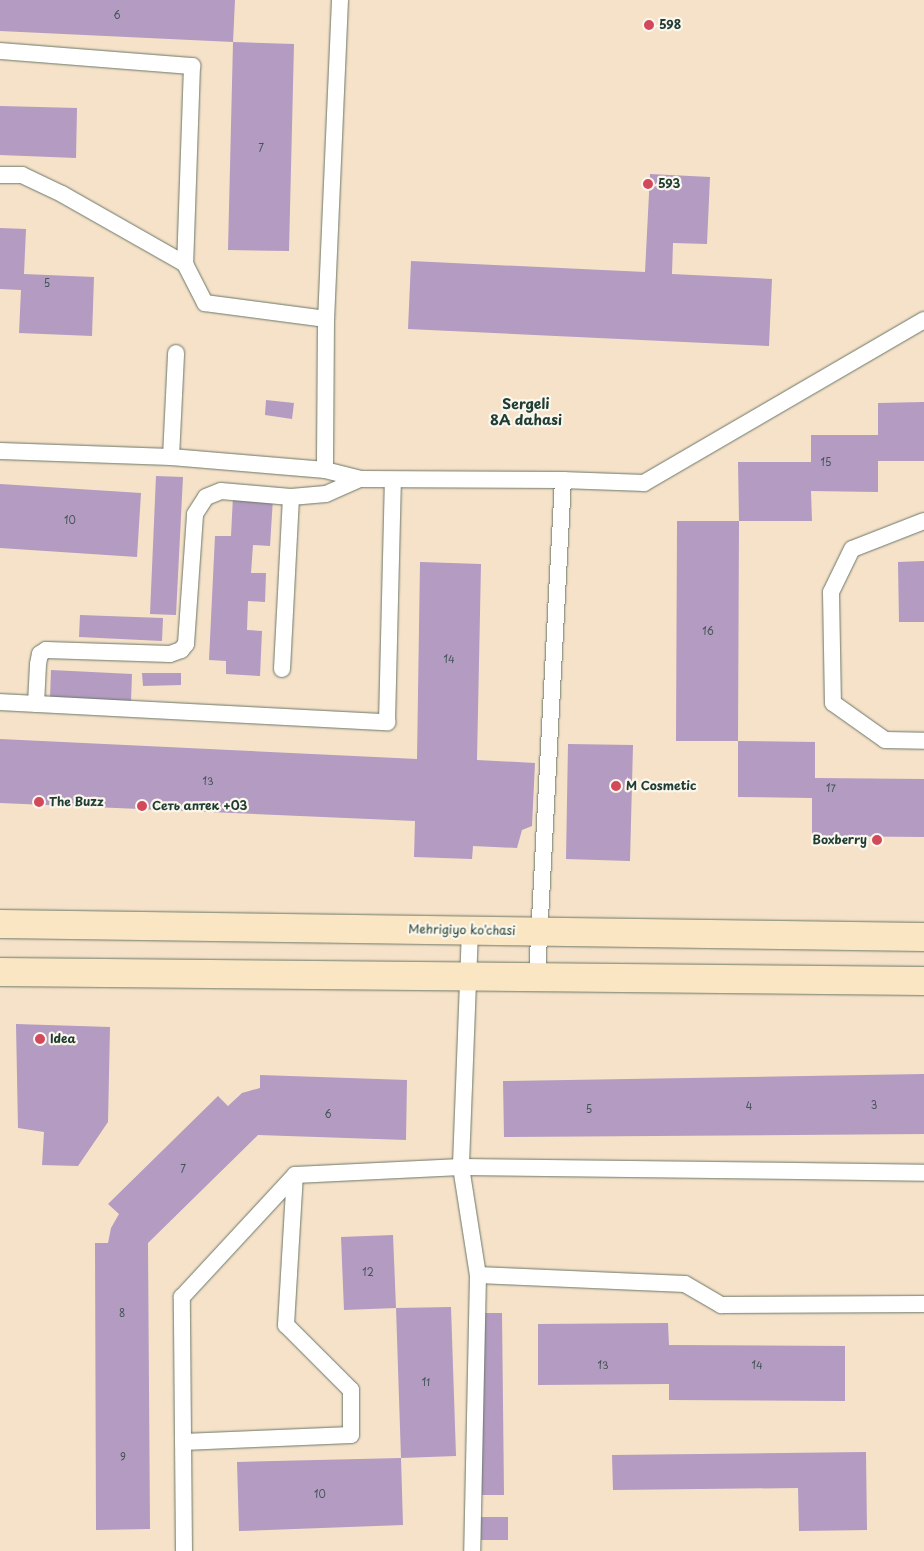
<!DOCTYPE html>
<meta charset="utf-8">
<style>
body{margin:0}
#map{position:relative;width:924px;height:1551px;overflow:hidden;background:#f6e2c9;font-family:"Playpen Sans",sans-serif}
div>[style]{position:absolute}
.building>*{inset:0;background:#b39bc1}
.roads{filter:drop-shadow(0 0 1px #6a7768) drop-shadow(0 0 1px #6a7768)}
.lane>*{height:16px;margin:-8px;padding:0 8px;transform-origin:8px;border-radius:8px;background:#fff}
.secondary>*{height:28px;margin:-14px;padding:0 14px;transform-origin:14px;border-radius:14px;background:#fbe6c4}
.dots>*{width:14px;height:14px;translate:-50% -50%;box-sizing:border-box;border:2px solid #fbf7ec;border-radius:50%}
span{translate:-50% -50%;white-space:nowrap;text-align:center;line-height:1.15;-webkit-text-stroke:4.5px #fbf7ec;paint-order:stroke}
.number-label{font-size:10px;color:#445457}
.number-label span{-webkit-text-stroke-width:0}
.poi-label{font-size:12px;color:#1f3d34;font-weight:700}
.left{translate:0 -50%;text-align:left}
.right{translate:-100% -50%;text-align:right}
.street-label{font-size:12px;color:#1f3d34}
.neighbourhood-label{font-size:14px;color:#1f3d34;font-weight:700}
</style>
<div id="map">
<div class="building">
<i style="clip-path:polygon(0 0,235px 0,233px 42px,294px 44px,289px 251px,228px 250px,233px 42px,0 31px)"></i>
<i style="clip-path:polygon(0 106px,77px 108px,76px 158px,0 155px)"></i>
<i style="clip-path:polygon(650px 174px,710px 177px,707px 244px,673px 243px,672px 274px,772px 279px,769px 346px,408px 329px,411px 261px,645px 272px)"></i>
<i style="clip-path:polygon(0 228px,26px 229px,24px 274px,94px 277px,92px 336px,19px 333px,21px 290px,0 289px)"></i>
<i style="clip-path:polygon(266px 400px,294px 403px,292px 419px,265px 415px)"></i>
<i style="clip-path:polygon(924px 402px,924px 461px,878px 461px,878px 492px,811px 491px,812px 521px,739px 521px,738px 462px,811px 462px,811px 435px,878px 435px,878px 403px)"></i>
<i style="clip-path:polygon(156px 476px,183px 477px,176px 615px,150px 614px)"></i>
<i style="clip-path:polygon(0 484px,141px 493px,137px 557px,0 548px)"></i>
<i style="clip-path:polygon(233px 496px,273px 498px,270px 546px,253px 545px,251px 573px,266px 573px,265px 602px,248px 601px,247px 630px,262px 631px,260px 676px,226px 674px,226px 661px,209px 660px,215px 536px,231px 536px)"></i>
<i style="clip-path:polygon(677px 521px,739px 521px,738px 741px,815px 742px,815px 778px,924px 779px,924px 837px,812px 836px,812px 798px,738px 797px,738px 741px,676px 741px)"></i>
<i style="clip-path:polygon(924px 561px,924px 622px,899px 622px,898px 562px)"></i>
<i style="clip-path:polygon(420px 562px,481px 564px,477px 760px,535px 763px,532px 826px,522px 830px,517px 848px,473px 846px,472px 859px,414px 857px,415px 821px,0 803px,0 739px,417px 759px)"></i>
<i style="clip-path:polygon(80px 615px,163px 618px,162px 641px,79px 637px)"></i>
<i style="clip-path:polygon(51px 670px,132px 674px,131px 702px,50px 699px)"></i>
<i style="clip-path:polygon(142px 673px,181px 673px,181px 685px,143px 686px)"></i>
<i style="clip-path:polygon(568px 744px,633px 745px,630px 861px,566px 859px)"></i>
<i style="clip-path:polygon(16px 1024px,110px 1027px,108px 1122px,78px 1166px,42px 1165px,44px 1132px,18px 1128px)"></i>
<i style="clip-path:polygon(924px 1074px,924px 1134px,504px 1137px,503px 1081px)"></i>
<i style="clip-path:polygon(260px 1075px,407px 1080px,406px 1140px,258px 1135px,148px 1243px,150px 1529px,96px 1530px,95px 1243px,108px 1243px,111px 1228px,119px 1214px,108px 1204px,218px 1096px,228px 1106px,242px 1093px,260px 1088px)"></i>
<i style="clip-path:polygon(393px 1235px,396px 1308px,344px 1310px,341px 1237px)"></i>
<i style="clip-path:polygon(451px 1307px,456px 1456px,401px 1458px,403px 1525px,239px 1531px,237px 1462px,401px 1458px,396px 1308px)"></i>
<i style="clip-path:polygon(480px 1313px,502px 1313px,504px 1495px,482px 1495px)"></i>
<i style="clip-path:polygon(668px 1323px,669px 1345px,845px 1346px,845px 1401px,669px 1400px,669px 1384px,538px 1385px,538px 1324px)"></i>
<i style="clip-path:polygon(866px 1452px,867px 1530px,799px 1531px,798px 1488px,613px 1490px,612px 1455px)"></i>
<i style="clip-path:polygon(480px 1517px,508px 1517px,508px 1540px,481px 1540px)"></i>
</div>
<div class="roads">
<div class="lane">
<i style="left:340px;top:0;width:319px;rotate:92.5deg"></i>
<i style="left:326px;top:319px;width:151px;rotate:90.4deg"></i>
<i style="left:325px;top:470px;width:36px;rotate:14deg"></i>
<i style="left:360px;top:479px;width:203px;rotate:0.3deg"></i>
<i style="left:0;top:51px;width:193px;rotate:4.5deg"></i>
<i style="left:192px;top:66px;width:198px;rotate:92deg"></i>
<i style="left:0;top:175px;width:22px"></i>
<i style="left:22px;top:175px;width:44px;rotate:25.4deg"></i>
<i style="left:62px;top:194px;width:142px;rotate:29.6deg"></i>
<i style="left:185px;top:264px;width:44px;rotate:62.9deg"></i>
<i style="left:205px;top:303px;width:122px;rotate:7.5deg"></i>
<i style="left:0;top:451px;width:171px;rotate:2deg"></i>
<i style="left:171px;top:457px;width:155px;rotate:4.8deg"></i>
<i style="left:171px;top:457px;width:104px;rotate:-87.2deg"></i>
<i style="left:924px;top:521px;width:77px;rotate:158.7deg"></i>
<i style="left:852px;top:549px;width:48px;rotate:116deg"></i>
<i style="left:831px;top:592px;width:111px;rotate:89deg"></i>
<i style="left:833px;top:703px;width:64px;rotate:35.4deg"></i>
<i style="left:885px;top:740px;width:39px;rotate:1deg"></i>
<i style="left:282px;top:669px;width:172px;rotate:-87deg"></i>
<i style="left:0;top:702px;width:388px;rotate:3deg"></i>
<i style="left:387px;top:722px;width:242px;rotate:-88.6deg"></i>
<i style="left:36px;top:704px;width:40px;rotate:-87.1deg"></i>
<i style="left:38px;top:664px;width:10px;rotate:-79deg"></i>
<i style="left:40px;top:654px;width:7px;rotate:-34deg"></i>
<i style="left:46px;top:650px;width:124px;rotate:1.8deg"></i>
<i style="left:170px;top:654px;width:12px;rotate:-20deg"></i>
<i style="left:181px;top:650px;width:8px;rotate:-50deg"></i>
<i style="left:186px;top:644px;width:130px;rotate:-86deg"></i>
<i style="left:195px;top:514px;width:20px;rotate:-57deg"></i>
<i style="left:206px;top:497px;width:16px;rotate:-22deg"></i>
<i style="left:221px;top:491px;width:70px;rotate:4.9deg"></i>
<i style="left:291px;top:497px;width:35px;rotate:-5deg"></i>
<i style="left:326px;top:494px;width:37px;rotate:-24deg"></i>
<i style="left:470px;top:930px;width:237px;rotate:92.2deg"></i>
<i style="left:461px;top:1167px;width:109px;rotate:81.1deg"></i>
<i style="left:478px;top:1275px;width:276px;rotate:91.2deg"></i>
<i style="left:537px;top:976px;width:497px;rotate:-87deg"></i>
<i style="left:563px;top:480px;width:81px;rotate:2.1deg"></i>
<i style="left:644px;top:483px;width:324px;rotate:-30.2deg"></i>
<i style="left:478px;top:1275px;width:207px;rotate:2.5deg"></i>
<i style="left:685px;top:1284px;width:42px;rotate:30.3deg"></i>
<i style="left:721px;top:1305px;width:203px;rotate:-0.3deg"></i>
<i style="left:183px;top:1442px;width:168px;rotate:-2.4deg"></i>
<i style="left:351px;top:1435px;width:45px;rotate:-90deg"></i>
<i style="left:351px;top:1390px;width:92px;rotate:-135deg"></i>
<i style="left:286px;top:1325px;width:150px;rotate:-86.6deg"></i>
<i style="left:184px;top:1551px;width:254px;rotate:-90.5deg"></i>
<i style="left:182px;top:1297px;width:166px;rotate:-47.2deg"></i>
<i style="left:295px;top:1175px;width:166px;rotate:-2.8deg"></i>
<i style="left:461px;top:1167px;width:463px;rotate:0.7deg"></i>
</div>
<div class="secondary">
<i style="left:0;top:924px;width:924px;rotate:0.81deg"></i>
<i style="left:0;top:972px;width:924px;rotate:0.56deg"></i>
</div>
</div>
<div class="dots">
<i style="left:649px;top:25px;background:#d1495b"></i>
<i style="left:648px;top:184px;background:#d1495b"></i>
<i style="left:616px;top:786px;background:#d1495b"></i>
<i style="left:39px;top:802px;background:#d1495b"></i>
<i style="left:142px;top:806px;background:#d1495b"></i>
<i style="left:877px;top:840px;background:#d1495b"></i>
<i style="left:40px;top:1039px;background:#d1495b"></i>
</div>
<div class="number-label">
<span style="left:117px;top:15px">6</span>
<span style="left:261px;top:148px">7</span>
<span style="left:47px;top:283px">5</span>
<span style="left:826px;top:462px">15</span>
<span style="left:70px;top:520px">10</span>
<span style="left:708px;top:631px">16</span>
<span style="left:449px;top:659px">14</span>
<span style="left:208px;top:781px">13</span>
<span style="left:831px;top:788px">17</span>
<span style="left:874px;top:1105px">3</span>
<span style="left:749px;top:1106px">4</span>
<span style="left:589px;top:1109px">5</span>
<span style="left:328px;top:1114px">6</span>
<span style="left:183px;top:1169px">7</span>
<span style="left:368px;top:1272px">12</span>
<span style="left:122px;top:1313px">8</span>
<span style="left:603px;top:1365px">13</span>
<span style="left:757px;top:1365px">14</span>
<span style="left:426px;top:1382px">11</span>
<span style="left:123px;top:1457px">9</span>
<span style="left:320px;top:1494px">10</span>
</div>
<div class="poi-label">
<span class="left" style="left:659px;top:25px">598</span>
<span class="left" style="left:658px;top:184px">593</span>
<span class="left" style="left:626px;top:786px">M Cosmetic</span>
<span class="left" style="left:49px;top:802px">The Buzz</span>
<span class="left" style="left:152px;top:806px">Сеть аптек +03</span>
<span class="right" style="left:867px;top:840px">Boxberry</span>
<span class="left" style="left:50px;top:1039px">Idea</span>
</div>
<div class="street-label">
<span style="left:462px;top:930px;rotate:1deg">Mehrigiyo ko'chasi</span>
</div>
<div class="neighbourhood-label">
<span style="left:526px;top:412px">Sergeli<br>8A dahasi</span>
</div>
</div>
